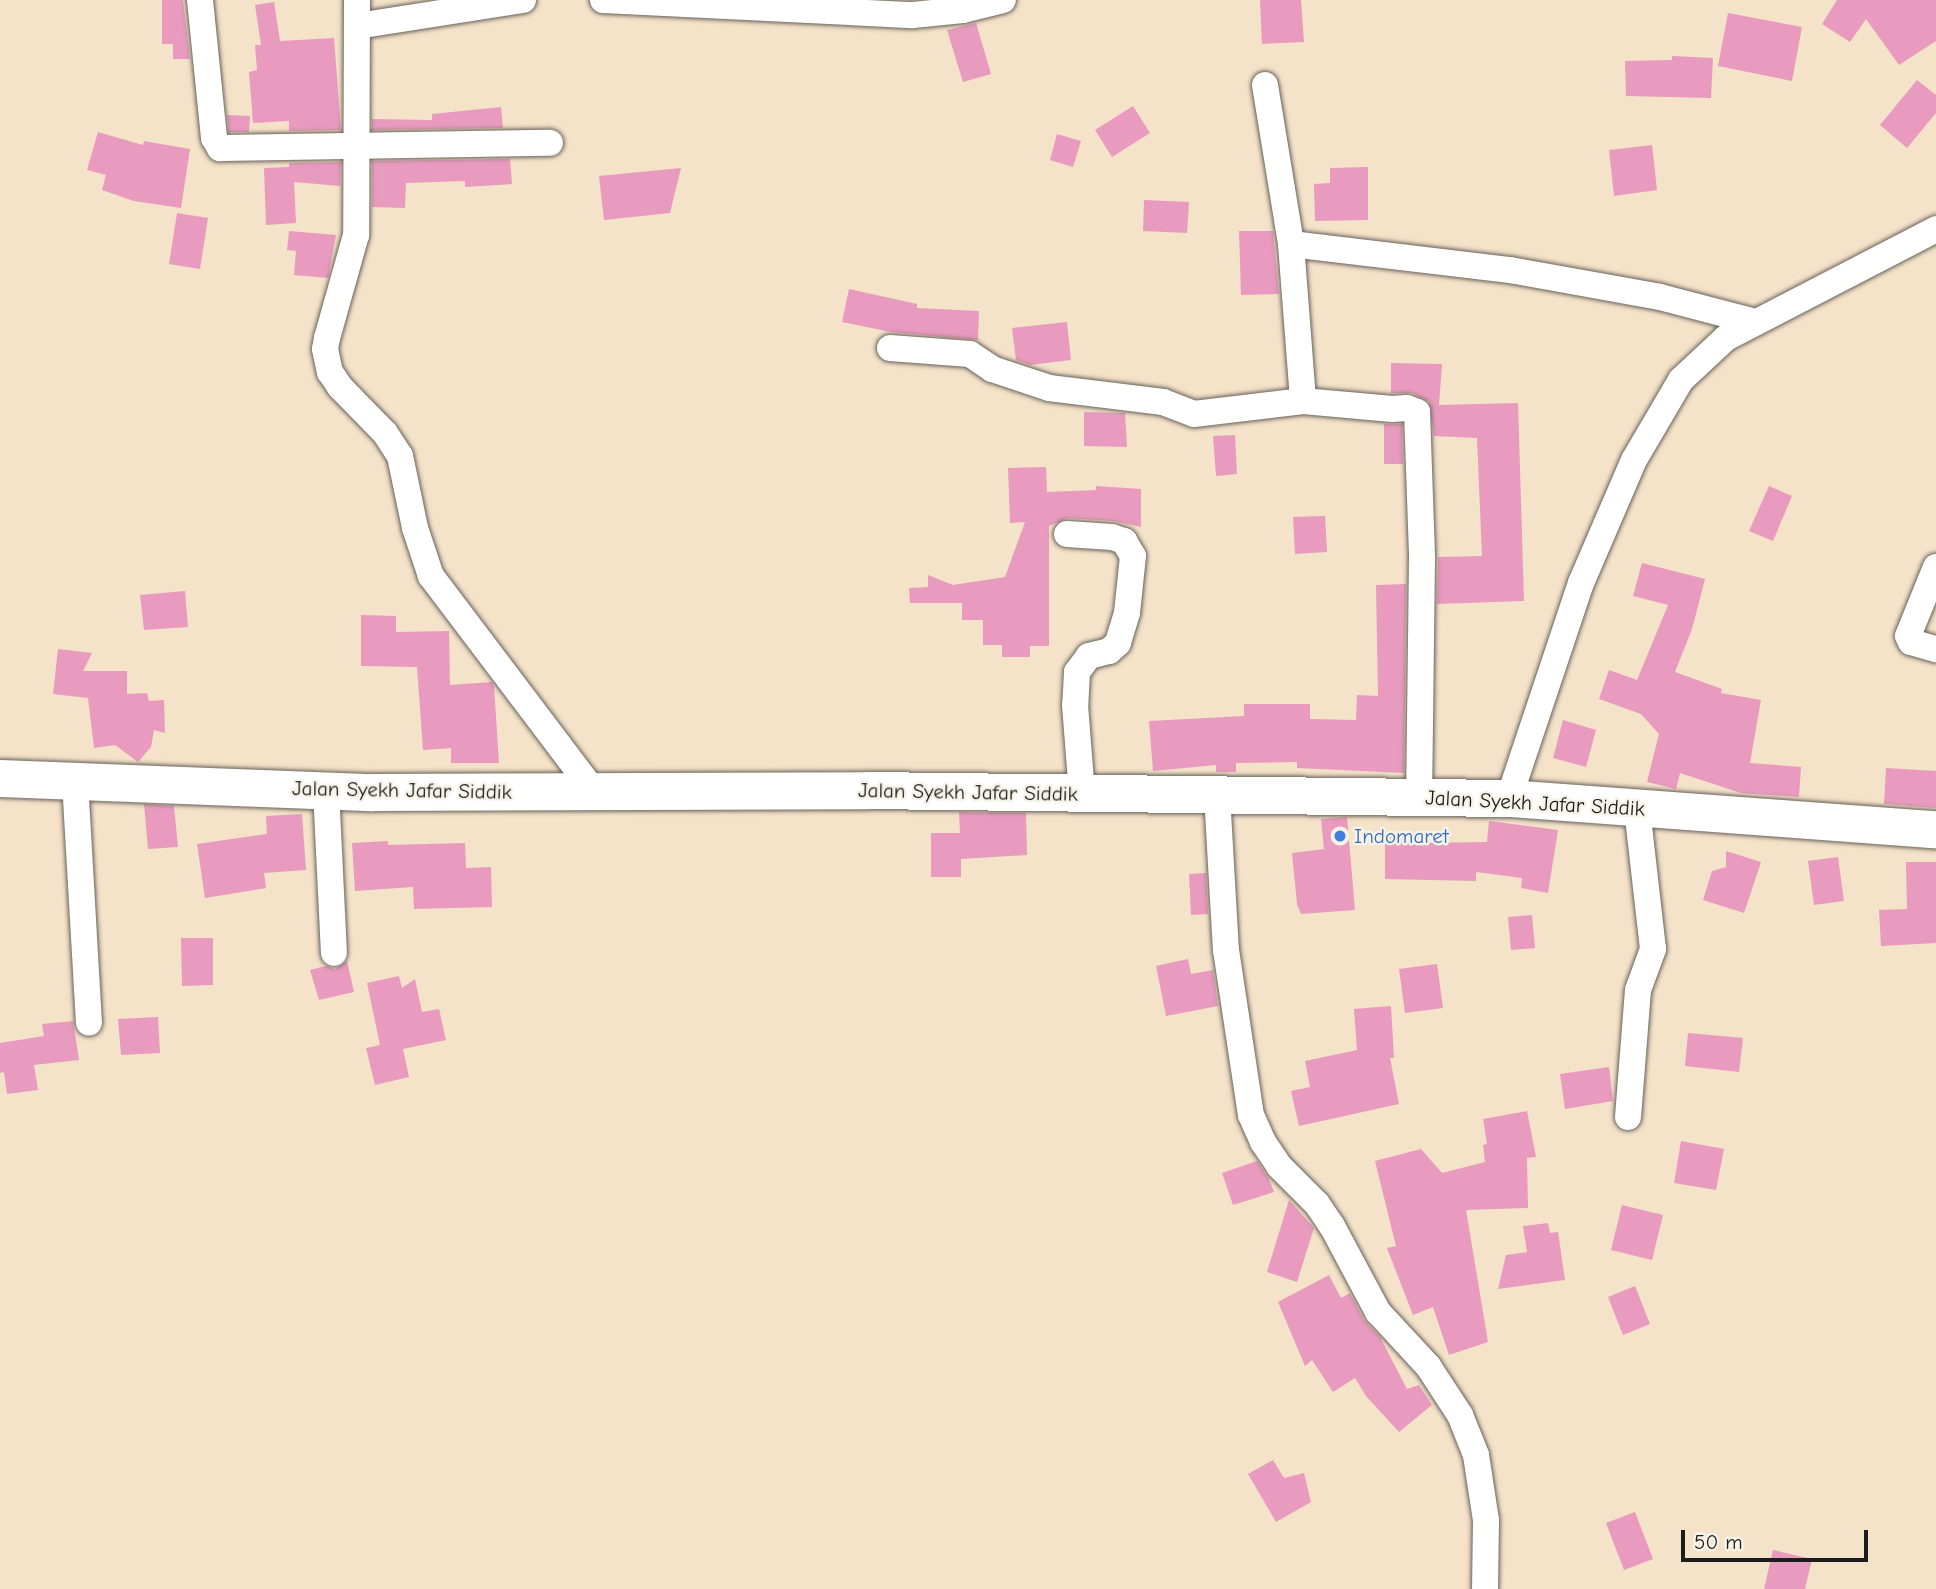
<!DOCTYPE html>
<style>
body{margin:0}
#map{position:relative;width:1936px;height:1589px;overflow:hidden;background:#f4e2c9;font-family:"Comic Neue",sans-serif}
div>[style]{position:absolute}
.building>*{inset:0;background:#e89bbe}
.roads{filter:drop-shadow(0 0 2px #686159) drop-shadow(0 0 2px #686159)}
.minor>*{height:26px;margin:-13px;padding:0 13px;transform-origin:13px;border-radius:13px;background:#fff}
.secondary>*{height:37px;margin:-18.5px;padding:0 18.5px;transform-origin:18.5px;border-radius:18.5px;background:#fff}
.dots>*{width:19px;height:19px;translate:-50% -50%;box-sizing:border-box;border:4px solid #f7f3e8;border-radius:50%}
span{translate:-50% -50%;white-space:nowrap;text-align:center;line-height:1.15;-webkit-text-stroke:5px #f7f3e8;paint-order:stroke}
.street-label{font-size:21px;color:#1c1c1c}
.shop-label{font-size:21px;color:#366cbe}
.left{translate:0 -50%;text-align:left}
.scale{position:absolute;left:1681px;top:1530px;width:187px;height:32px;box-sizing:border-box;border:4px solid #1c1c1c;border-top:0;padding-left:9px;font-size:21px;line-height:24px;white-space:nowrap;color:#1c1c1c;-webkit-text-stroke:5px #f7f3e8;paint-order:stroke}
</style>
<div id="map">
<div class="building">
<i style="clip-path:polygon(162px 0,183px 0,190px 59px,173px 59px,173px 44px,162px 44px)"></i>
<i style="clip-path:polygon(1260px 0,1301px 0,1304px 42px,1262px 44px)"></i>
<i style="clip-path:polygon(1837px 0,1936px 0,1936px 41px,1899px 65px,1866px 19px,1850px 42px,1822px 24px)"></i>
<i style="clip-path:polygon(274px 2px,280px 41px,334px 38px,341px 130px,289px 131px,289px 121px,253px 123px,249px 72px,257px 70px,255px 45px,261px 45px,255px 5px)"></i>
<i style="clip-path:polygon(1728px 13px,1802px 27px,1792px 81px,1718px 66px)"></i>
<i style="clip-path:polygon(976px 23px,991px 74px,963px 82px,947px 30px)"></i>
<i style="clip-path:polygon(1672px 56px,1713px 58px,1711px 98px,1626px 96px,1625px 61px,1672px 60px)"></i>
<i style="clip-path:polygon(1917px 80px,1936px 95px,1936px 113px,1907px 148px,1880px 125px)"></i>
<i style="clip-path:polygon(1133px 106px,1150px 133px,1112px 157px,1095px 130px)"></i>
<i style="clip-path:polygon(501px 107px,503px 128px,372px 130px,372px 119px,432px 120px,432px 114px)"></i>
<i style="clip-path:polygon(227px 115px,250px 116px,249px 132px,229px 132px)"></i>
<i style="clip-path:polygon(98px 132px,143px 145px,144px 141px,190px 149px,181px 208px,134px 201px,102px 190px,106px 175px,87px 170px)"></i>
<i style="clip-path:polygon(1057px 134px,1081px 141px,1073px 167px,1050px 160px)"></i>
<i style="clip-path:polygon(1652px 145px,1657px 190px,1614px 196px,1609px 150px)"></i>
<i style="clip-path:polygon(510px 159px,512px 184px,465px 187px,465px 181px,406px 183px,405px 208px,372px 207px,372px 161px)"></i>
<i style="clip-path:polygon(341px 162px,340px 186px,294px 182px,296px 223px,266px 225px,264px 168px,289px 167px,289px 163px)"></i>
<i style="clip-path:polygon(1368px 167px,1368px 220px,1315px 221px,1314px 184px,1330px 183px,1330px 168px)"></i>
<i style="clip-path:polygon(681px 168px,670px 213px,604px 220px,599px 176px)"></i>
<i style="clip-path:polygon(1144px 200px,1189px 202px,1187px 233px,1143px 231px)"></i>
<i style="clip-path:polygon(177px 213px,208px 218px,200px 269px,169px 264px)"></i>
<i style="clip-path:polygon(289px 231px,336px 235px,328px 278px,294px 275px,296px 251px,287px 250px)"></i>
<i style="clip-path:polygon(1239px 231px,1273px 231px,1279px 294px,1241px 295px)"></i>
<i style="clip-path:polygon(849px 289px,917px 304px,917px 308px,979px 311px,978px 340px,891px 332px,842px 322px)"></i>
<i style="clip-path:polygon(1067px 322px,1071px 360px,1030px 365px,1016px 360px,1012px 328px)"></i>
<i style="clip-path:polygon(1391px 363px,1442px 364px,1439px 405px,1518px 403px,1524px 601px,1437px 604px,1438px 557px,1482px 556px,1477px 438px,1434px 436px,1429px 402px,1412px 393px,1391px 393px)"></i>
<i style="clip-path:polygon(1084px 412px,1125px 413px,1127px 447px,1084px 446px)"></i>
<i style="clip-path:polygon(1384px 424px,1402px 424px,1403px 464px,1384px 464px)"></i>
<i style="clip-path:polygon(1235px 435px,1237px 474px,1216px 476px,1213px 436px)"></i>
<i style="clip-path:polygon(1046px 467px,1047px 492px,1096px 490px,1096px 486px,1141px 489px,1141px 527px,1113px 521px,1068px 518px,1049px 526px,1049px 646px,1030px 646px,1030px 657px,1002px 657px,1002px 645px,983px 645px,983px 620px,962px 620px,962px 603px,910px 603px,909px 588px,928px 587px,928px 575px,953px 585px,1005px 577px,1025px 522px,1010px 523px,1008px 468px)"></i>
<i style="clip-path:polygon(1769px 486px,1792px 496px,1773px 541px,1749px 531px)"></i>
<i style="clip-path:polygon(1325px 516px,1327px 552px,1295px 554px,1293px 517px)"></i>
<i style="clip-path:polygon(1642px 563px,1705px 579px,1692px 629px,1675px 672px,1722px 689px,1721px 693px,1761px 700px,1750px 763px,1801px 767px,1799px 797px,1741px 793px,1680px 773px,1676px 789px,1647px 782px,1659px 734px,1641px 714px,1599px 699px,1609px 670px,1637px 680px,1668px 605px,1633px 596px)"></i>
<i style="clip-path:polygon(1406px 584px,1404px 773px,1297px 768px,1297px 762px,1236px 763px,1236px 772px,1216px 772px,1216px 765px,1153px 771px,1149px 721px,1244px 716px,1244px 704px,1310px 704px,1310px 719px,1356px 720px,1357px 695px,1378px 696px,1376px 585px)"></i>
<i style="clip-path:polygon(185px 591px,188px 627px,144px 630px,140px 595px)"></i>
<i style="clip-path:polygon(361px 615px,396px 616px,396px 632px,449px 631px,450px 685px,492px 682px,494px 686px,499px 763px,451px 763px,451px 748px,423px 750px,417px 667px,361px 666px)"></i>
<i style="clip-path:polygon(58px 649px,92px 653px,83px 671px,127px 671px,127px 694px,147px 693px,149px 701px,164px 700px,165px 733px,154px 730px,151px 747px,138px 762px,115px 745px,94px 748px,88px 698px,53px 694px)"></i>
<i style="clip-path:polygon(1563px 720px,1596px 730px,1586px 767px,1553px 758px)"></i>
<i style="clip-path:polygon(1886px 768px,1936px 771px,1936px 808px,1884px 804px)"></i>
<i style="clip-path:polygon(144px 804px,174px 806px,178px 847px,148px 849px)"></i>
<i style="clip-path:polygon(959px 812px,1026px 813px,1027px 855px,961px 859px,961px 877px,931px 877px,931px 833px,960px 833px)"></i>
<i style="clip-path:polygon(302px 814px,306px 870px,264px 873px,266px 888px,205px 898px,197px 844px,267px 834px,266px 816px)"></i>
<i style="clip-path:polygon(1347px 817px,1355px 910px,1301px 914px,1297px 904px,1292px 853px,1324px 849px,1321px 819px)"></i>
<i style="clip-path:polygon(1489px 821px,1558px 830px,1548px 893px,1521px 888px,1522px 878px,1476px 872px,1476px 881px,1385px 879px,1385px 833px,1419px 833px,1419px 843px,1487px 842px)"></i>
<i style="clip-path:polygon(388px 841px,388px 845px,465px 843px,466px 868px,491px 867px,492px 907px,414px 909px,413px 887px,355px 891px,352px 843px)"></i>
<i style="clip-path:polygon(1726px 851px,1761px 862px,1744px 913px,1703px 900px,1712px 871px,1726px 867px)"></i>
<i style="clip-path:polygon(1838px 857px,1844px 901px,1814px 905px,1808px 861px)"></i>
<i style="clip-path:polygon(1906px 862px,1936px 862px,1936px 943px,1881px 946px,1879px 910px,1907px 909px)"></i>
<i style="clip-path:polygon(1206px 873px,1208px 914px,1191px 915px,1189px 874px)"></i>
<i style="clip-path:polygon(1532px 915px,1535px 948px,1511px 950px,1508px 917px)"></i>
<i style="clip-path:polygon(181px 938px,213px 938px,213px 985px,182px 986px)"></i>
<i style="clip-path:polygon(1188px 959px,1191px 974px,1213px 970px,1218px 1006px,1166px 1016px,1156px 966px)"></i>
<i style="clip-path:polygon(347px 961px,354px 992px,319px 1000px,310px 970px,326px 966px,335px 969px)"></i>
<i style="clip-path:polygon(1437px 964px,1443px 1008px,1405px 1013px,1399px 969px)"></i>
<i style="clip-path:polygon(399px 976px,402px 988px,415px 979px,422px 1012px,439px 1009px,446px 1040px,403px 1049px,409px 1077px,375px 1085px,366px 1048px,380px 1045px,367px 983px)"></i>
<i style="clip-path:polygon(1391px 1006px,1394px 1058px,1390px 1058px,1399px 1104px,1299px 1126px,1291px 1091px,1310px 1087px,1305px 1061px,1357px 1050px,1354px 1009px)"></i>
<i style="clip-path:polygon(158px 1017px,160px 1053px,121px 1055px,118px 1019px)"></i>
<i style="clip-path:polygon(73px 1021px,79px 1060px,34px 1065px,38px 1090px,7px 1094px,4px 1072px,0 1073px,0 1043px,44px 1036px,42px 1024px)"></i>
<i style="clip-path:polygon(1688px 1033px,1743px 1038px,1739px 1072px,1685px 1066px)"></i>
<i style="clip-path:polygon(1609px 1067px,1613px 1101px,1565px 1109px,1560px 1074px)"></i>
<i style="clip-path:polygon(1527px 1111px,1536px 1157px,1527px 1158px,1528px 1208px,1466px 1210px,1488px 1342px,1449px 1355px,1433px 1307px,1413px 1315px,1387px 1248px,1396px 1246px,1375px 1161px,1421px 1149px,1442px 1173px,1485px 1162px,1483px 1145px,1487px 1144px,1483px 1119px)"></i>
<i style="clip-path:polygon(1681px 1141px,1724px 1149px,1716px 1190px,1674px 1183px)"></i>
<i style="clip-path:polygon(1257px 1161px,1269px 1179px,1274px 1192px,1233px 1205px,1222px 1173px)"></i>
<i style="clip-path:polygon(1289px 1200px,1314px 1228px,1297px 1282px,1267px 1272px)"></i>
<i style="clip-path:polygon(1622px 1205px,1663px 1215px,1652px 1260px,1611px 1250px)"></i>
<i style="clip-path:polygon(1548px 1223px,1550px 1233px,1558px 1232px,1565px 1280px,1498px 1289px,1506px 1255px,1527px 1252px,1523px 1226px)"></i>
<i style="clip-path:polygon(1329px 1275px,1341px 1298px,1350px 1293px,1364px 1320px,1380px 1337px,1407px 1389px,1419px 1385px,1432px 1405px,1399px 1432px,1366px 1396px,1355px 1378px,1333px 1392px,1312px 1360px,1305px 1366px,1278px 1302px)"></i>
<i style="clip-path:polygon(1635px 1286px,1650px 1324px,1623px 1335px,1608px 1297px)"></i>
<i style="clip-path:polygon(1273px 1460px,1284px 1478px,1304px 1473px,1311px 1502px,1276px 1522px,1248px 1474px)"></i>
<i style="clip-path:polygon(1635px 1512px,1653px 1559px,1624px 1570px,1606px 1523px)"></i>
<i style="clip-path:polygon(1773px 1550px,1812px 1559px,1805px 1589px,1764px 1589px)"></i>
</div>
<div class="roads">
<div class="minor">
<i style="left:200px;top:0;width:139px;rotate:84.2deg"></i>
<i style="left:214px;top:138px;width:12px;rotate:59deg"></i>
<i style="left:220px;top:148px;width:330px;rotate:-0.9deg"></i>
<i style="left:357px;top:0;width:235px;rotate:90.2deg"></i>
<i style="left:356px;top:235px;width:107px;rotate:105.7deg"></i>
<i style="left:327px;top:338px;width:11px;rotate:100deg"></i>
<i style="left:325px;top:349px;width:24px;rotate:78deg"></i>
<i style="left:330px;top:372px;width:18px;rotate:56deg"></i>
<i style="left:340px;top:387px;width:64px;rotate:45.6deg"></i>
<i style="left:385px;top:433px;width:27px;rotate:57deg"></i>
<i style="left:400px;top:456px;width:74px;rotate:78.2deg"></i>
<i style="left:415px;top:528px;width:51px;rotate:71.6deg"></i>
<i style="left:431px;top:576px;width:272px;rotate:52.9deg"></i>
<i style="left:603px;top:0;width:310px;rotate:2.8deg"></i>
<i style="left:913px;top:15px;width:50px;rotate:-5.7deg"></i>
<i style="left:963px;top:10px;width:41px;rotate:-14deg"></i>
<i style="left:357px;top:26px;width:168px;rotate:-8.9deg"></i>
<i style="left:1265px;top:85px;width:161px;rotate:80.7deg"></i>
<i style="left:1291px;top:244px;width:157px;rotate:85.6deg"></i>
<i style="left:1291px;top:244px;width:221px;rotate:6.8deg"></i>
<i style="left:1510px;top:270px;width:152px;rotate:10.2deg"></i>
<i style="left:1660px;top:297px;width:98px;rotate:14.7deg"></i>
<i style="left:890px;top:348px;width:80px;rotate:4.3deg"></i>
<i style="left:970px;top:354px;width:27px;rotate:34deg"></i>
<i style="left:992px;top:369px;width:60px;rotate:18.4deg"></i>
<i style="left:1049px;top:388px;width:115px;rotate:7deg"></i>
<i style="left:1163px;top:402px;width:33px;rotate:21deg"></i>
<i style="left:1194px;top:414px;width:110px;rotate:-6.8deg"></i>
<i style="left:1303px;top:401px;width:89px;rotate:5.1deg"></i>
<i style="left:1392px;top:409px;width:15px;rotate:-4deg"></i>
<i style="left:1407px;top:408px;width:11px;rotate:22deg"></i>
<i style="left:1417px;top:412px;width:146px;rotate:88deg"></i>
<i style="left:1422px;top:558px;width:239px;rotate:90.7deg"></i>
<i style="left:1067px;top:534px;width:45px;rotate:3.8deg"></i>
<i style="left:1112px;top:537px;width:13px;rotate:18deg"></i>
<i style="left:1124px;top:541px;width:17px;rotate:59deg"></i>
<i style="left:1133px;top:556px;width:57px;rotate:96deg"></i>
<i style="left:1127px;top:613px;width:31px;rotate:107deg"></i>
<i style="left:1118px;top:643px;width:12px;rotate:138deg"></i>
<i style="left:1109px;top:651px;width:21px;rotate:166deg"></i>
<i style="left:1089px;top:656px;width:20px;rotate:127deg"></i>
<i style="left:1077px;top:672px;width:33px;rotate:93deg"></i>
<i style="left:1075px;top:705px;width:88px;rotate:85.5deg"></i>
<i style="left:1936px;top:567px;width:74px;rotate:112.1deg"></i>
<i style="left:1908px;top:636px;width:7px;rotate:63deg"></i>
<i style="left:1911px;top:642px;width:26px;rotate:16deg"></i>
<i style="left:75px;top:781px;width:242px;rotate:86.7deg"></i>
<i style="left:326px;top:790px;width:163px;rotate:87.2deg"></i>
<i style="left:1217px;top:795px;width:155px;rotate:86.7deg"></i>
<i style="left:1226px;top:950px;width:167px;rotate:81.4deg"></i>
<i style="left:1251px;top:1115px;width:30px;rotate:66deg"></i>
<i style="left:1263px;top:1142px;width:29px;rotate:56deg"></i>
<i style="left:1279px;top:1166px;width:54px;rotate:45deg"></i>
<i style="left:1317px;top:1204px;width:27px;rotate:56deg"></i>
<i style="left:1332px;top:1226px;width:98px;rotate:61.9deg"></i>
<i style="left:1378px;top:1312px;width:74px;rotate:47.2deg"></i>
<i style="left:1428px;top:1366px;width:59px;rotate:56.9deg"></i>
<i style="left:1460px;top:1415px;width:43px;rotate:68.2deg"></i>
<i style="left:1476px;top:1455px;width:66px;rotate:81.3deg"></i>
<i style="left:1486px;top:1520px;width:69px;rotate:90.8deg"></i>
<i style="left:1509px;top:798px;width:227px;rotate:-71.5deg"></i>
<i style="left:1581px;top:583px;width:134px;rotate:-66.7deg"></i>
<i style="left:1634px;top:460px;width:93px;rotate:-59.6deg"></i>
<i style="left:1681px;top:380px;width:62px;rotate:-43deg"></i>
<i style="left:1726px;top:338px;width:237px;rotate:-27.4deg"></i>
<i style="left:1628px;top:1117px;width:127px;rotate:-85.5deg"></i>
<i style="left:1638px;top:990px;width:44px;rotate:-69.9deg"></i>
<i style="left:1653px;top:949px;width:141px;rotate:-96.5deg"></i>
</div>
<div class="secondary">
<i style="left:0;top:778px;width:372px;rotate:2.2deg"></i>
<i style="left:372px;top:792px;width:496px;rotate:-0.2deg"></i>
<i style="left:868px;top:790px;width:641px;rotate:0.72deg"></i>
<i style="left:1509px;top:798px;width:428px;rotate:4.2deg"></i>
</div>
</div>
<div class="dots">
<i style="left:1340px;top:836px;background:#3f7fe0"></i>
</div>
<div class="street-label">
<span style="left:402px;top:790px;rotate:1deg">Jalan Syekh Jafar Siddik</span>
<span style="left:968px;top:792px;rotate:1deg">Jalan Syekh Jafar Siddik</span>
<span style="left:1535px;top:803px;rotate:3deg">Jalan Syekh Jafar Siddik</span>
</div>
<div class="shop-label">
<span class="left" style="left:1354px;top:836px">Indomaret</span>
</div>
<div class="scale">50 m</div>
</div>
